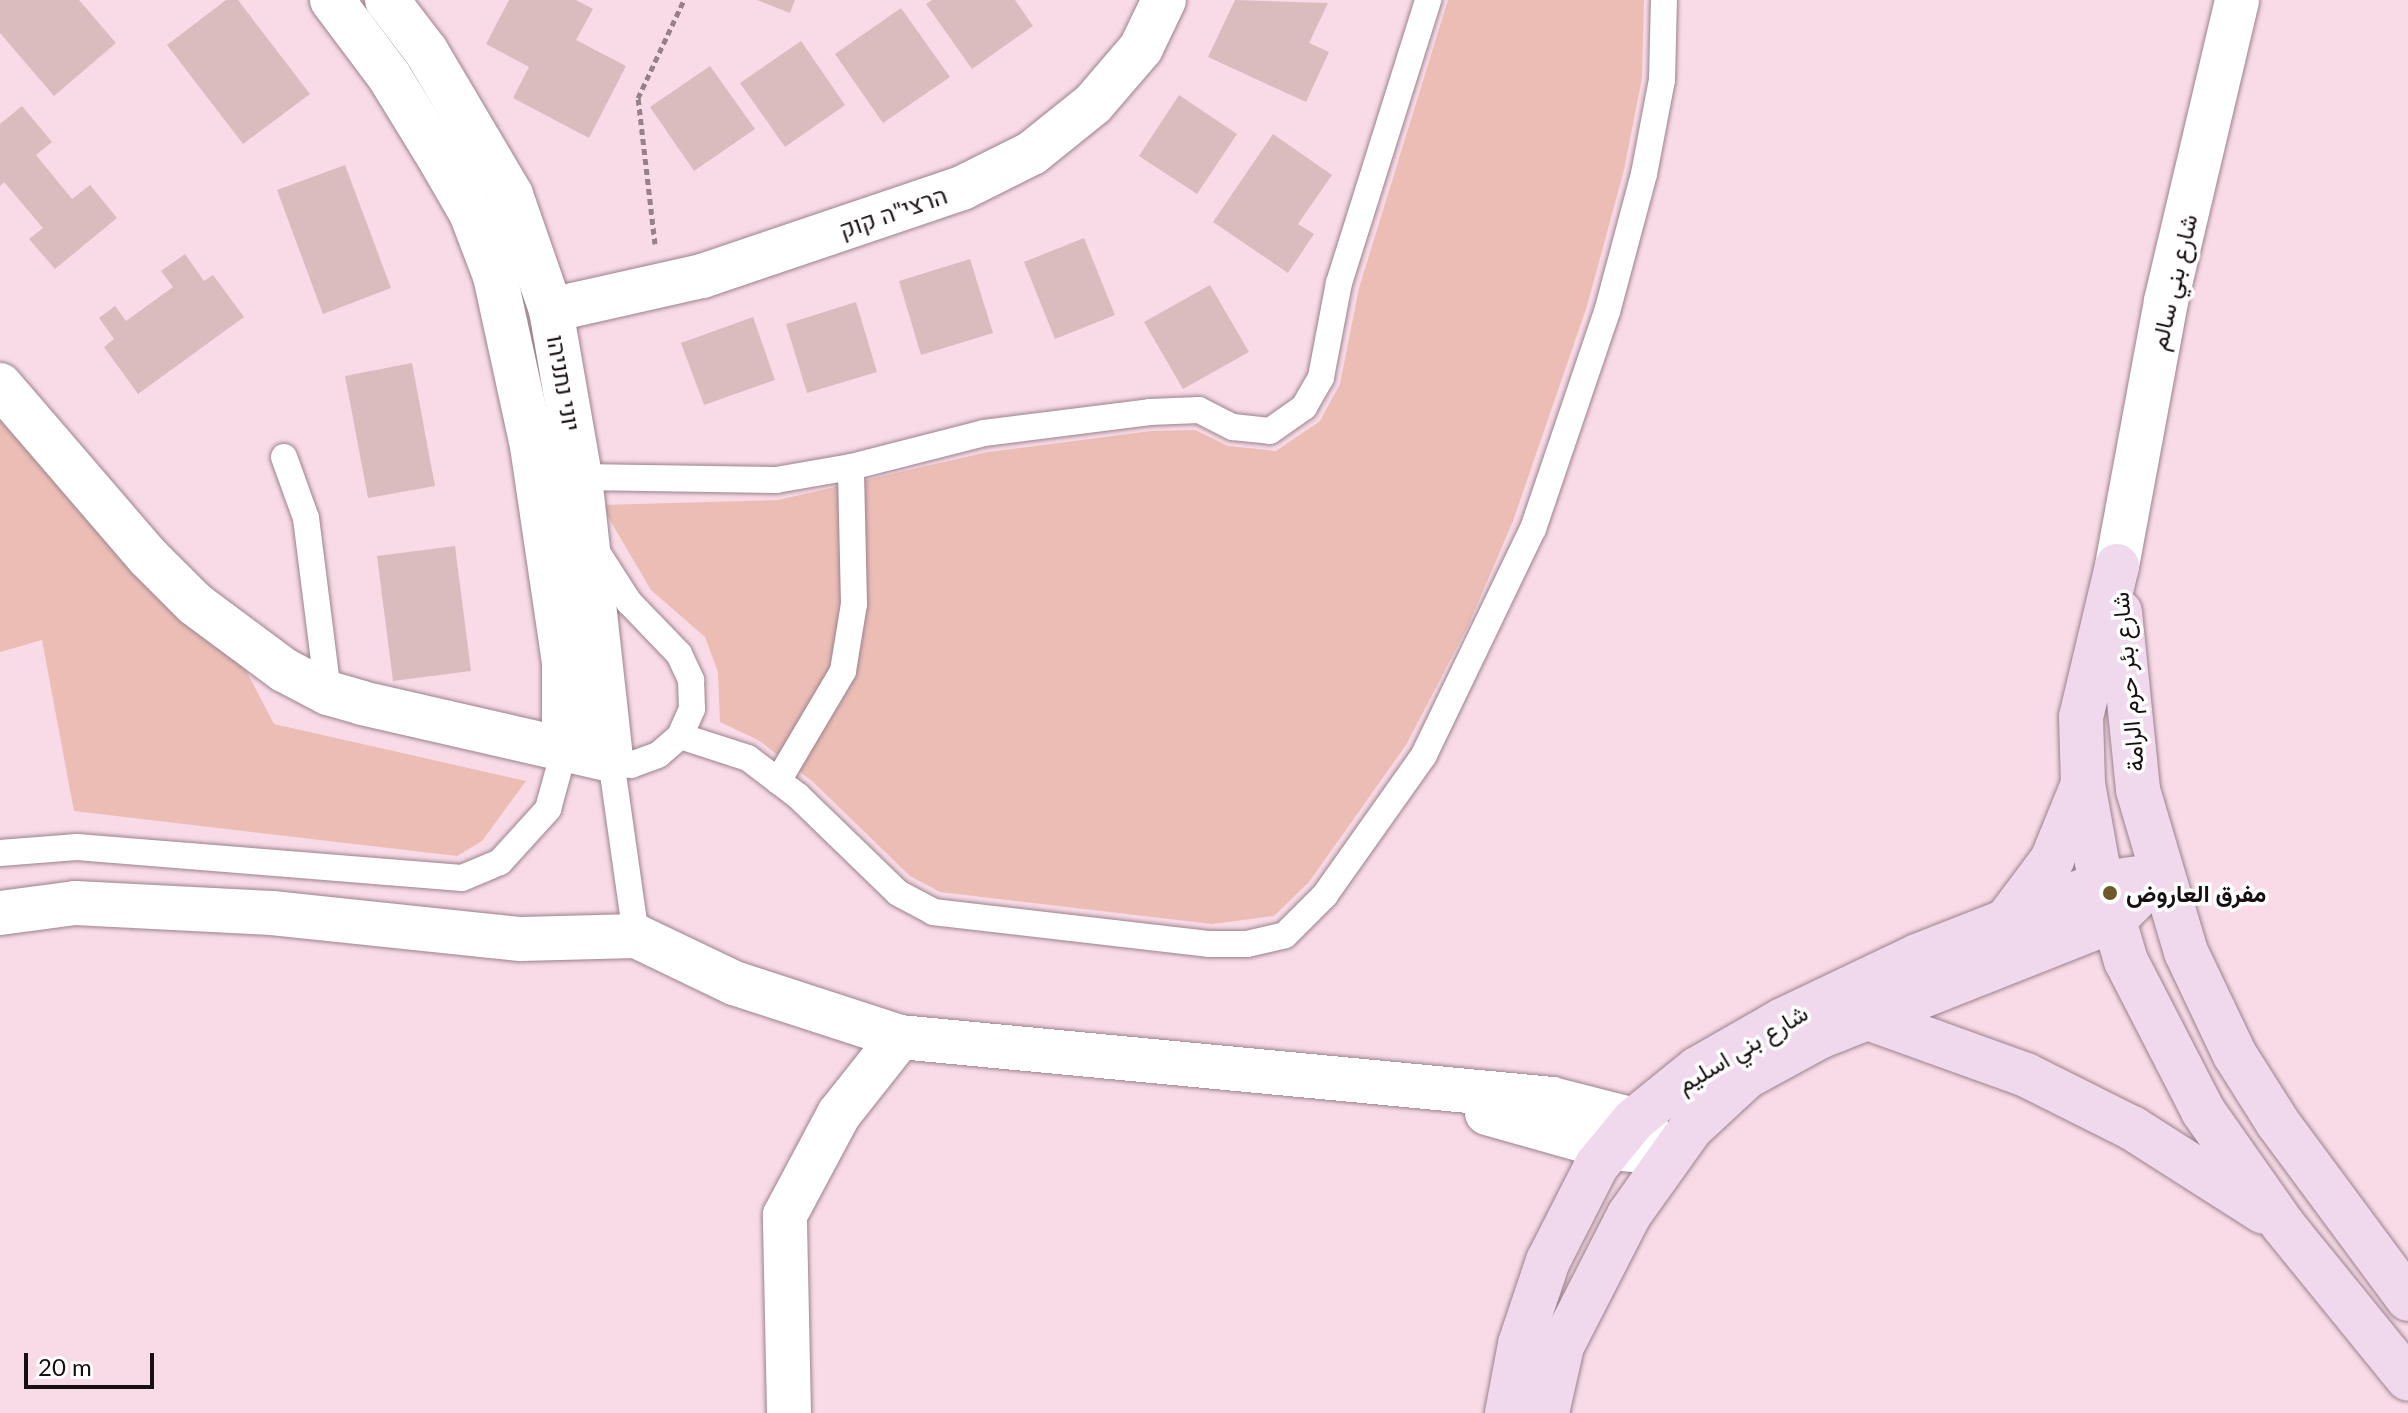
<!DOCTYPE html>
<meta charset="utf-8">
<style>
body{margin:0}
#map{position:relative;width:2408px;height:1413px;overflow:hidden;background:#f8dbe7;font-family:Lato,Vazirmatn,Heebo,sans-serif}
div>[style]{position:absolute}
.green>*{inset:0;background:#ebbdb5}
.building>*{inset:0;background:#dabcbf}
.path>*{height:5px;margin-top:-2.5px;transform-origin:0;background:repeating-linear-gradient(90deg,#96818a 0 6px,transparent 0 10px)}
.roads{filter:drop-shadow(0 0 2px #9c828d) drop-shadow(0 0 2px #9c828d)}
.service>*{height:26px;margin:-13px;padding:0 13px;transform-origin:13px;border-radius:13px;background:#fff}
.minor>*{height:44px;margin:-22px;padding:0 22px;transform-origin:22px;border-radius:22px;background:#fff}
.tertiary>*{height:44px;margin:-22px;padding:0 22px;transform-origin:22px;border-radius:22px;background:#fff}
.secondary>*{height:44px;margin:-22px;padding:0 22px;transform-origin:22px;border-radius:22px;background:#f0d9ec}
.dots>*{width:22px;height:22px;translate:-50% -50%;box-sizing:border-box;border:4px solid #fff;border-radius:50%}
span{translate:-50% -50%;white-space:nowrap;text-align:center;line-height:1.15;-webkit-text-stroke:7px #fff;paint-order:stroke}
.street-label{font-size:24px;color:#180f13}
.poi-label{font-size:24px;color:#180f13;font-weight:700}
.left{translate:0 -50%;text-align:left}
.scale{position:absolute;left:24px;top:1353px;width:130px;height:36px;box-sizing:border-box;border:4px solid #180f13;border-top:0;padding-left:10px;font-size:24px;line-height:28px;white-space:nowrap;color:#180f13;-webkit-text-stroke:6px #fff;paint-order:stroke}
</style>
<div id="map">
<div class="green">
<i style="clip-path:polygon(1448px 0,1644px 0,1642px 78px,1624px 170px,1587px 306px,1513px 521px,1468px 626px,1406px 745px,1309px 882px,1274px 916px,1212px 924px,940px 892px,910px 876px,812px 781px,758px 740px,720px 722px,718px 672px,705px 637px,651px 590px,601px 505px,778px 500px,988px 452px,1151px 431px,1195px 430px,1228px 446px,1276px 451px,1320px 421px,1340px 384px,1359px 288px)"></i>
<i style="clip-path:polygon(0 412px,240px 659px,274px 724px,526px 781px,482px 841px,457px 856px,74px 811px,42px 640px,0 652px)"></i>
</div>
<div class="building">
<i style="clip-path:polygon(0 0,79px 0,116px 43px,54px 96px,0 33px)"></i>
<i style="clip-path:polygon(226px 0,238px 0,310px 94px,243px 144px,167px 45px)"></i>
<i style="clip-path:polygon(509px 0,576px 0,593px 9px,576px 40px,626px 66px,589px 138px,513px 98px,529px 67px,486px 44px)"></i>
<i style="clip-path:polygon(757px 0,795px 0,790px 13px)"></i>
<i style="clip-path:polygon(932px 0,1015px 0,1033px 26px,972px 69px,926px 4px)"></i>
<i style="clip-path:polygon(1235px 0,1328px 3px,1309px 43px,1329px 52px,1306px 102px,1208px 57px)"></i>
<i style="clip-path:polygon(901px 8px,950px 77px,883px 123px,835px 54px)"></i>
<i style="clip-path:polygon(801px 41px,845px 105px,785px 147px,740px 83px)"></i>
<i style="clip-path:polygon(710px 66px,755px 129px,694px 171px,650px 107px)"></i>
<i style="clip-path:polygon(1179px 95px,1237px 134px,1197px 194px,1139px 156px)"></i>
<i style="clip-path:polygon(22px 106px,52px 142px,36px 155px,72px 199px,90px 185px,117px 218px,55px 269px,29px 239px,43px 228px,4px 182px,0 186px,0 124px)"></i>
<i style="clip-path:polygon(1273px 134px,1332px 175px,1298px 224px,1314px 234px,1288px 273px,1213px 222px)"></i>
<i style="clip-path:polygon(345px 165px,391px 288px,323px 314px,277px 190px)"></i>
<i style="clip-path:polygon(1084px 238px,1115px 315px,1055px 339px,1024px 262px)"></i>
<i style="clip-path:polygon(185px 254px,204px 281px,213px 275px,244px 317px,138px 394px,104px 347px,114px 339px,99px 318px,115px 306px,126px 321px,173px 287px,161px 271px)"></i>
<i style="clip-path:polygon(970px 259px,993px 333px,921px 355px,899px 281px)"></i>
<i style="clip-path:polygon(1210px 285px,1249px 352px,1183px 389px,1144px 322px)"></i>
<i style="clip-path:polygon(856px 302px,877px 372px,807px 393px,786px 324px)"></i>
<i style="clip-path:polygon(753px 317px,775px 380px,704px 405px,681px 343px)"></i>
<i style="clip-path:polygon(412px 363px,435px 486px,368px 498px,345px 376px)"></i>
<i style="clip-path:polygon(455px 546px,471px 671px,393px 681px,377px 556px)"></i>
</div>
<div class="path">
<i style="left:655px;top:244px;width:147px;rotate:-96.6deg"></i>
<i style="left:638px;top:98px;width:108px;rotate:-64.9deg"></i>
</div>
<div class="roads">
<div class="service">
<i style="left:284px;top:457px;width:65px;rotate:70.2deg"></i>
<i style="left:306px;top:518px;width:176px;rotate:82.8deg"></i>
<i style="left:580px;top:477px;width:196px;rotate:0.9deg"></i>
<i style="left:776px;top:480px;width:76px;rotate:-9.8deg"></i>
<i style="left:851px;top:467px;width:137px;rotate:-14.3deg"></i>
<i style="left:984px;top:433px;width:167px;rotate:-7.2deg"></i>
<i style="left:1150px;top:412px;width:49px;rotate:-2.3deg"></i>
<i style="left:1199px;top:410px;width:38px;rotate:27deg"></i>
<i style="left:1233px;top:427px;width:37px;rotate:6deg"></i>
<i style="left:1270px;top:431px;width:42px;rotate:-35.2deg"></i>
<i style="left:1304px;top:407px;width:34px;rotate:-60deg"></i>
<i style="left:1321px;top:377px;width:96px;rotate:-79.2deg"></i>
<i style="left:1339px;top:283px;width:297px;rotate:-72.5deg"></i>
<i style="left:593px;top:546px;width:67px;rotate:57.3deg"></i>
<i style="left:629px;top:602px;width:72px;rotate:46.1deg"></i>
<i style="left:679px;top:654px;width:29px;rotate:65deg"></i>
<i style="left:691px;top:680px;width:29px;rotate:88deg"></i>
<i style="left:692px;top:709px;width:30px;rotate:114deg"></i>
<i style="left:680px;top:736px;width:29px;rotate:139deg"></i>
<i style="left:658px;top:755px;width:29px;rotate:160deg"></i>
<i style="left:631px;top:765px;width:21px;rotate:-166deg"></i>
<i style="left:611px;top:760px;width:178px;rotate:81.9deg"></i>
<i style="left:680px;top:736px;width:71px;rotate:17.9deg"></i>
<i style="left:748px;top:758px;width:63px;rotate:37.2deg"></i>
<i style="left:798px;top:796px;width:139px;rotate:44.1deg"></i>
<i style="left:898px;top:893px;width:40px;rotate:28deg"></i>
<i style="left:933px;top:912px;width:279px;rotate:6.6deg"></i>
<i style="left:1210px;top:944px;width:37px"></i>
<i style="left:1247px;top:944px;width:39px;rotate:-13deg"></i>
<i style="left:1285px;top:935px;width:57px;rotate:-45deg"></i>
<i style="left:1325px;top:895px;width:171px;rotate:-54.7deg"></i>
<i style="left:1424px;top:755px;width:251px;rotate:-64.3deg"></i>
<i style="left:1533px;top:529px;width:229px;rotate:-71.2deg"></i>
<i style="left:1607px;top:312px;width:143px;rotate:-75deg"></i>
<i style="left:1644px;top:174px;width:96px;rotate:-79.2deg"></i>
<i style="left:1662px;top:80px;width:80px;rotate:-88.6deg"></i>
<i style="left:778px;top:781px;width:128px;rotate:-59.4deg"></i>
<i style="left:843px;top:671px;width:68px;rotate:-80.7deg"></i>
<i style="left:854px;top:604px;width:137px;rotate:-91.3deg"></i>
<i style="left:0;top:853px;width:77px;rotate:-4.5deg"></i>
<i style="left:77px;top:847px;width:386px;rotate:4.6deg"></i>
<i style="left:462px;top:878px;width:41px;rotate:-22.8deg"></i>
<i style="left:500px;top:862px;width:72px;rotate:-47.8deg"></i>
<i style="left:548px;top:809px;width:60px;rotate:-74.6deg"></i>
</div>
<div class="minor">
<i style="left:551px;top:310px;width:155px;rotate:-12.7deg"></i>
<i style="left:702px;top:276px;width:274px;rotate:-18.7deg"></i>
<i style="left:962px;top:188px;width:78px;rotate:-26.6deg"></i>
<i style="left:1032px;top:153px;width:78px;rotate:-38.8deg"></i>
<i style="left:1093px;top:104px;width:74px;rotate:-49.4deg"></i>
<i style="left:1141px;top:48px;width:53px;rotate:-64.4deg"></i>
<i style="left:0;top:385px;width:227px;rotate:49.3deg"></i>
<i style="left:148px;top:557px;width:66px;rotate:45deg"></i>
<i style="left:195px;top:604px;width:111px;rotate:36.6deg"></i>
<i style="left:284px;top:670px;width:50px;rotate:27.6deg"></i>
<i style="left:328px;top:693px;width:35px;rotate:16deg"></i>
<i style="left:362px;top:703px;width:255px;rotate:12.9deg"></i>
<i style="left:0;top:913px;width:76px;rotate:-7.6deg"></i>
<i style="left:75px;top:903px;width:197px;rotate:2.9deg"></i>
<i style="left:272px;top:913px;width:250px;rotate:6deg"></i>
<i style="left:521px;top:939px;width:115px;rotate:-1.5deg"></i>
<i style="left:636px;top:936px;width:109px;rotate:25.6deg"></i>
<i style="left:734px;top:983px;width:175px;rotate:18deg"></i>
<i style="left:900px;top:1037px;width:655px;rotate:5.43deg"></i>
<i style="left:1552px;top:1099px;width:85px;rotate:14.4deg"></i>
<i style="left:1634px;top:1120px;width:50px;rotate:43.4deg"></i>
<i style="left:1487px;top:1113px;width:129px;rotate:15.8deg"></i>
<i style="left:1611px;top:1148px;width:35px;rotate:5deg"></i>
<i style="left:789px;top:1413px;width:198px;rotate:-91.2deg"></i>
<i style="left:785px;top:1215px;width:115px;rotate:-61.9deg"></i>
<i style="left:839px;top:1114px;width:98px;rotate:-51.6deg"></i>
</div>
<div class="tertiary">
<i style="left:332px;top:0;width:95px;rotate:53.1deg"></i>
<i style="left:389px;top:76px;width:100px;rotate:58.5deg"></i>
<i style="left:441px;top:161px;width:60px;rotate:60deg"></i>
<i style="left:471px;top:213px;width:67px;rotate:69.1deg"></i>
<i style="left:495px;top:276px;width:174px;rotate:77.7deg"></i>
<i style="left:532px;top:446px;width:219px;rotate:81.6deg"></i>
<i style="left:564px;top:663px;width:88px;rotate:90deg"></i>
<i style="left:387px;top:0;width:64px;rotate:52.6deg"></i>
<i style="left:426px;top:51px;width:167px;rotate:59.4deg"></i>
<i style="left:511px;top:195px;width:122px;rotate:70.8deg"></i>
<i style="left:551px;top:310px;width:169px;rotate:80.1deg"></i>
<i style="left:580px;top:477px;width:285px;rotate:83.7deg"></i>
<i style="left:2117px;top:566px;width:269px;rotate:-79.5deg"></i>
<i style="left:2166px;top:301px;width:309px;rotate:-76.7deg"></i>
</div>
<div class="secondary">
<i style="left:2117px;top:566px;width:155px;rotate:103.4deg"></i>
<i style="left:2081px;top:717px;width:67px;rotate:88.3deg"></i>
<i style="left:2083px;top:784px;width:79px;rotate:79.8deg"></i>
<i style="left:2097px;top:862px;width:103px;rotate:73.7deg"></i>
<i style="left:2126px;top:961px;width:169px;rotate:62.8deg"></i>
<i style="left:2203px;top:1111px;width:139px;rotate:54.9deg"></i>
<i style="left:2283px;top:1225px;width:198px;rotate:50.9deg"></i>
<i style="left:2120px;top:612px;width:179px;rotate:84.2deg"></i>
<i style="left:2138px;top:790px;width:169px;rotate:73.5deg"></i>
<i style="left:2186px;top:952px;width:114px;rotate:64.6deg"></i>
<i style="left:2235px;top:1055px;width:80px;rotate:57.7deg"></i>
<i style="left:2278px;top:1123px;width:219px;rotate:53.5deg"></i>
<i style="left:2007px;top:920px;width:75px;rotate:-53.1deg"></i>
<i style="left:2052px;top:860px;width:82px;rotate:-67.8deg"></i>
<i style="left:1865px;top:1017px;width:171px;rotate:19.8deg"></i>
<i style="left:2026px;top:1075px;width:119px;rotate:26.6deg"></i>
<i style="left:2132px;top:1128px;width:156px;rotate:32.5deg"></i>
<i style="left:1507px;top:1413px;width:70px;rotate:-79.3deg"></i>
<i style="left:1520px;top:1344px;width:88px;rotate:-71.4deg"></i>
<i style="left:1548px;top:1261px;width:108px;rotate:-63deg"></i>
<i style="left:1597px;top:1165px;width:58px;rotate:-50.6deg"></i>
<i style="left:1634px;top:1120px;width:81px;rotate:-39deg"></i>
<i style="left:1697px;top:1069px;width:99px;rotate:-29.7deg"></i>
<i style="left:1783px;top:1020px;width:148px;rotate:-25.5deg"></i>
<i style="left:1917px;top:956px;width:200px;rotate:-21.4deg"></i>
<i style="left:2103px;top:883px;width:57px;rotate:-8.1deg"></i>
<i style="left:1547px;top:1413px;width:69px;rotate:-77.4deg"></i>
<i style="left:1562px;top:1346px;width:147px;rotate:-62.9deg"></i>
<i style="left:1629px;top:1215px;width:107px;rotate:-54.5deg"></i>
<i style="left:1691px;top:1128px;width:75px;rotate:-42.8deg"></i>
<i style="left:1746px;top:1077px;width:83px;rotate:-28.7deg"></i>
<i style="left:1819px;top:1037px;width:317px;rotate:-21.6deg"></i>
<i style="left:2114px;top:920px;width:30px;rotate:-45deg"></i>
</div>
</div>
<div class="dots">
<i style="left:2110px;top:893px;background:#6e5a29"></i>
</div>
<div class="street-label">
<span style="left:893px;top:212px;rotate:-19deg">הרצי"ה קוק</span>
<span style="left:2173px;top:282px;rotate:-77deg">شارع بني سالم</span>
<span style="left:564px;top:383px;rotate:80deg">יוני נתניהו</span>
<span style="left:2127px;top:682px;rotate:-95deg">شارع بئر حرم الرامة</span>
<span style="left:1742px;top:1048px;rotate:-31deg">شارع بني اسليم</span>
</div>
<div class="poi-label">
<span class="left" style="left:2126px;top:893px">مفرق العاروض</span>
</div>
<div class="scale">20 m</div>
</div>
